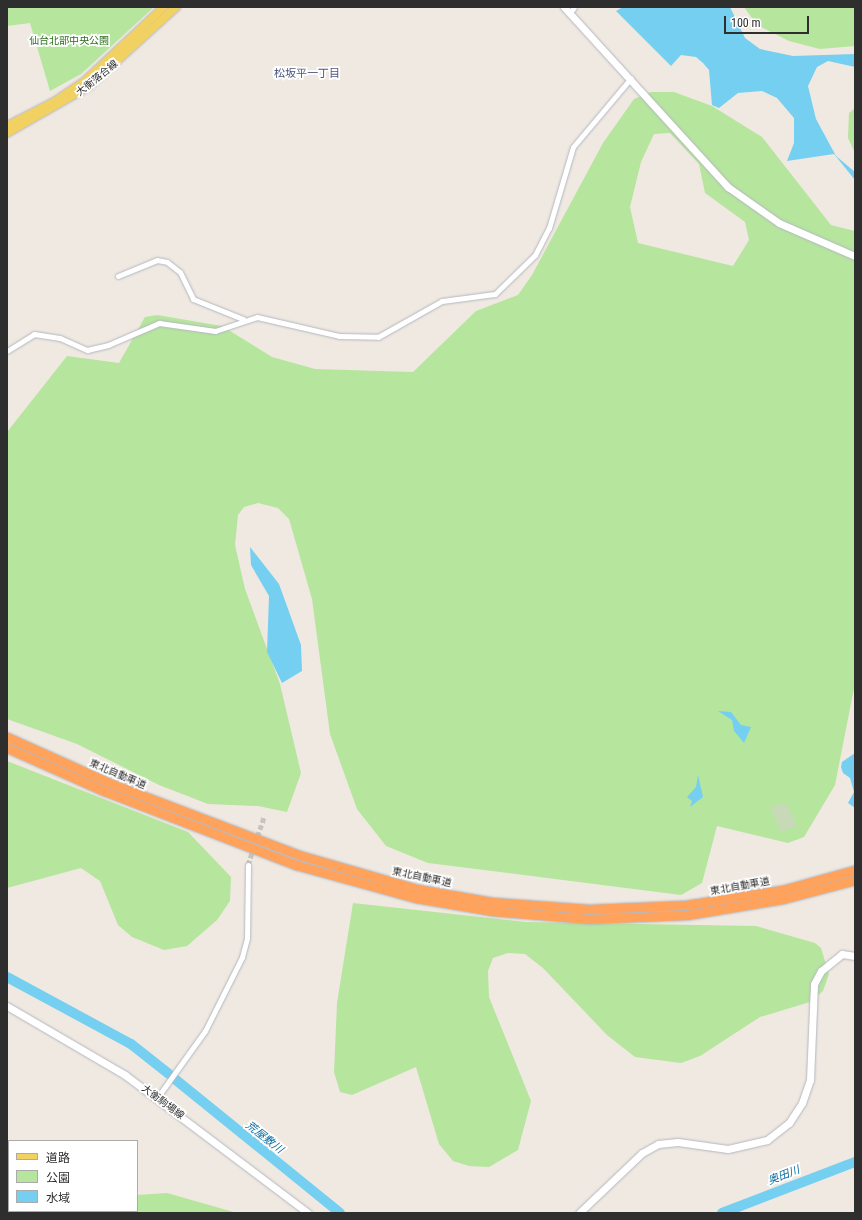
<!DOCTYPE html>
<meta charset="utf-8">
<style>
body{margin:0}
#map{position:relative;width:862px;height:1220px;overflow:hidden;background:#efe9e1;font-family:"Roboto Condensed","Noto Sans JP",sans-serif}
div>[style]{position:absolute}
.green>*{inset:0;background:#b6e59e}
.cemetery>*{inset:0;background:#c8d9b8}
.water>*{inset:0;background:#75cff0}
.river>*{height:10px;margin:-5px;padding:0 5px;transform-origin:5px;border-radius:5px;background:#75cff0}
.street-tunnel>*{height:5px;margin-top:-2.5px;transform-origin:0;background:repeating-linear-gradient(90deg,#c8c4bd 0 5px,transparent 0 7.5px)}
.roads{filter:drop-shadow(0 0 1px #b4b7c1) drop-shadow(0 0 1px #b4b7c1)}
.street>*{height:5px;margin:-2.5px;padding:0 2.5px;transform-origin:2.5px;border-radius:2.5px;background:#fff}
.secondary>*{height:7px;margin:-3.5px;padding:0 3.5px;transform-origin:3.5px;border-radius:3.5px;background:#fff}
.primary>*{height:8px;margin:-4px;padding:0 4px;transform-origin:4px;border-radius:4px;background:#f2d163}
.highway>*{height:9px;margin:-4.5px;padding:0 4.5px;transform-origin:4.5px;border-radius:4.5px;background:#ffa35c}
span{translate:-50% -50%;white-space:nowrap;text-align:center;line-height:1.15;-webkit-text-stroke:3.5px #fff;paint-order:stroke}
.park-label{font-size:10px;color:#2c6e1b}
.street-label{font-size:10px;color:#2e2e2e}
.neighbourhood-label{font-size:11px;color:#4d5680}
.water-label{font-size:11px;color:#0d6fa3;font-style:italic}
.frame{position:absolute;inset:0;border:8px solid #2e2e2e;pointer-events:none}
.legend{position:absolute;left:8px;top:1140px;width:130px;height:72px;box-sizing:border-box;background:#fff;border:1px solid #ababab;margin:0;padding:5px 7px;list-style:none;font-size:12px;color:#2e2e2e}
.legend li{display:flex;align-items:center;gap:8px;height:20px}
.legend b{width:20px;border:1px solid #ababab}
.scale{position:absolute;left:724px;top:16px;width:85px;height:18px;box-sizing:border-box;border:2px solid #2e2e2e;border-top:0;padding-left:5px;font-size:12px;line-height:14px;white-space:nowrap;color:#2e2e2e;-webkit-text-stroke:3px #fff;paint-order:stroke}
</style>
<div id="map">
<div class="green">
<i style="clip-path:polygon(7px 7px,154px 7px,81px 74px,50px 91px,30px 23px,7px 26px)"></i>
<i style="clip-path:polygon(744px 7px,855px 7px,855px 46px,820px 49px,789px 41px,757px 25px)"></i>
<i style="clip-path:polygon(evenodd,651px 92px,674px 92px,712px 106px,762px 137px,831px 225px,855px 231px,855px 683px,835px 785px,804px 837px,788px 843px,717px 826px,702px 883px,681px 895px,428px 863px,386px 846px,357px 809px,330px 734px,312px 599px,289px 519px,278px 508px,258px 503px,244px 507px,238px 515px,235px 545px,245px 589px,280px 684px,301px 773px,287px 812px,258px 806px,208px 804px,159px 785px,77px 744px,7px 719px,7px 432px,67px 356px,119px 363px,145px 317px,157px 315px,222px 326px,272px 357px,315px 369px,413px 372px,476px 311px,518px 295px,532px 275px,603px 143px,634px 99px,651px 92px,670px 133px,699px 164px,705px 193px,745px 222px,749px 240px,733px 266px,638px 243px,630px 207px,641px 162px,654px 134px,670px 133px)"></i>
<i style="clip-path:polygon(855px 108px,855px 153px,848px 138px,849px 113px)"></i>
<i style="clip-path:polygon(7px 761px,188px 832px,231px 877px,230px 901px,217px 920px,187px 946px,164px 950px,132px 937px,118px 925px,100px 881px,81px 868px,7px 888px)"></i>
<i style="clip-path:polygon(353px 903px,525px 922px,756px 926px,815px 943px,821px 948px,829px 974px,823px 991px,810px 1002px,760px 1017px,700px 1056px,681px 1063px,635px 1057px,607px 1035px,543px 968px,525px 954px,508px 953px,493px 958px,488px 971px,489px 997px,531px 1101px,518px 1150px,489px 1167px,469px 1166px,453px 1161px,439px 1144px,416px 1067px,352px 1095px,340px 1092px,334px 1072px,337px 1003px)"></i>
<i style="clip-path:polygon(7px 1178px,9px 1211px,137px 1211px,137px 1195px,167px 1193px,237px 1213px,7px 1213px)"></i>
</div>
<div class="cemetery">
<i style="clip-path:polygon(786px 803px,797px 826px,781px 832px,770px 807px)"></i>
</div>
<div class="water">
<i style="clip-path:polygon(623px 7px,730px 7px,745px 38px,760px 49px,793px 56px,855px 54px,855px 67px,828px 61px,817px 67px,808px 86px,816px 119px,836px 156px,855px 172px,855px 180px,834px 154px,787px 161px,794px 143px,794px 118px,777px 98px,762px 91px,738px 93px,719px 108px,712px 105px,709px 70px,703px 63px,696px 57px,681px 55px,671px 66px,616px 11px)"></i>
<i style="clip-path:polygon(250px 547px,279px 584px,301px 645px,302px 671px,282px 683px,267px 652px,269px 596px,251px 565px)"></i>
<i style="clip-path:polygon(718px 711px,731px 712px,741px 725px,751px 727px,744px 743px,734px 731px,732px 720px)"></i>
<i style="clip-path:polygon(855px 753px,855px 808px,848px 803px,854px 792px,850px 778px,843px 773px,841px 767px,842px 762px)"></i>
<i style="clip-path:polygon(698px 775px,703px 797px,690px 807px,692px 801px,687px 797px,696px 787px)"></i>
</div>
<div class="river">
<i style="left:7px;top:977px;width:141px;rotate:28.4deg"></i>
<i style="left:131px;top:1044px;width:48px;rotate:38.3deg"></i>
<i style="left:176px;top:1080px;width:211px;rotate:39deg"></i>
<i style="left:722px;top:1213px;width:142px;rotate:-21deg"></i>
</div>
<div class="street-tunnel">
<i style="left:248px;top:865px;width:51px;rotate:-71.6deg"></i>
</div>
<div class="roads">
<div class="street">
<i style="left:570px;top:13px;width:7px;rotate:-56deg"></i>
<i style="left:118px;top:276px;width:42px;rotate:-22.3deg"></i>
<i style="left:157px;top:260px;width:10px;rotate:11deg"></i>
<i style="left:167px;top:262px;width:16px;rotate:38deg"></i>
<i style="left:180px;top:272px;width:30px;rotate:64deg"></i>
<i style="left:193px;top:299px;width:54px;rotate:21.8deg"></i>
<i style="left:7px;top:351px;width:32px;rotate:-32deg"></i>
<i style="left:34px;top:334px;width:26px;rotate:9deg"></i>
<i style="left:60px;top:338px;width:30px;rotate:24deg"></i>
<i style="left:87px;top:350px;width:22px;rotate:-13deg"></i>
<i style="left:108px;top:345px;width:56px;rotate:-23.3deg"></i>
<i style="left:159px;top:323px;width:57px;rotate:8.1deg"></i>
<i style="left:215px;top:331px;width:44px;rotate:-18.4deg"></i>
<i style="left:257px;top:317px;width:84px;rotate:13deg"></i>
<i style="left:339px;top:336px;width:39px;rotate:1deg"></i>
<i style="left:378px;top:337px;width:73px;rotate:-29.4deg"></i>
<i style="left:442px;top:301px;width:53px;rotate:-7.5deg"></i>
<i style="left:495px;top:294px;width:56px;rotate:-44.3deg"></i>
<i style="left:535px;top:255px;width:30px;rotate:-63deg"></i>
<i style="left:549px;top:228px;width:84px;rotate:-73.5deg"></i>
<i style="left:573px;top:147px;width:90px;rotate:-50deg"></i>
<i style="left:157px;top:1098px;width:82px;rotate:-54.4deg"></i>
<i style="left:205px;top:1031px;width:83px;rotate:-63.4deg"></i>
<i style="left:242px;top:957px;width:20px;rotate:-75deg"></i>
<i style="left:247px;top:938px;width:73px;rotate:-89.2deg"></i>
</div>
<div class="secondary">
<i style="left:564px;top:7px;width:244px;rotate:47.7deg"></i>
<i style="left:728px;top:187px;width:62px;rotate:35.2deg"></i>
<i style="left:779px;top:223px;width:83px;rotate:23.5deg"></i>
<i style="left:7px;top:1006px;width:137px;rotate:30.3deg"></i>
<i style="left:125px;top:1075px;width:229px;rotate:37deg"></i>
<i style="left:579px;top:1213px;width:87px;rotate:-43.6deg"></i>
<i style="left:642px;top:1153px;width:18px;rotate:-29deg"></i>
<i style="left:658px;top:1144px;width:20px;rotate:-6deg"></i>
<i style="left:678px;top:1142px;width:50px;rotate:8deg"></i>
<i style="left:728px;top:1149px;width:40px;rotate:-13deg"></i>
<i style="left:767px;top:1140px;width:28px;rotate:-38deg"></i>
<i style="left:789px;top:1123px;width:24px;rotate:-57deg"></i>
<i style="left:802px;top:1103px;width:24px;rotate:-71deg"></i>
<i style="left:810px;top:1080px;width:96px;rotate:-87.6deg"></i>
<i style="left:814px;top:984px;width:15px;rotate:-62deg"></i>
<i style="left:821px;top:971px;width:27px;rotate:-39deg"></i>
<i style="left:842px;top:954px;width:13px;rotate:9deg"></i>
</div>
<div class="primary">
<i style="left:7px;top:126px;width:53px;rotate:-27.1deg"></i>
<i style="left:54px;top:102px;width:36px;rotate:-34deg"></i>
<i style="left:84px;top:82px;width:110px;rotate:-43.2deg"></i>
<i style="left:7px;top:133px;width:95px;rotate:-29.8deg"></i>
<i style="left:89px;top:86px;width:118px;rotate:-42.2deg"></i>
</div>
<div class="highway">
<i style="left:7px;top:737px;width:110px;rotate:24.2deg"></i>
<i style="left:107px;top:782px;width:205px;rotate:20.8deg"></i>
<i style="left:299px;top:855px;width:123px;rotate:16.1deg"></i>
<i style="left:417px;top:889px;width:76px;rotate:9.8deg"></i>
<i style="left:492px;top:902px;width:97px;rotate:4.1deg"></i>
<i style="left:589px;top:909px;width:97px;rotate:-2.4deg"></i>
<i style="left:686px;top:905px;width:97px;rotate:-8.9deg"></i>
<i style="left:782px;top:890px;width:76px;rotate:-15.3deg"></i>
<i style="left:7px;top:748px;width:106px;rotate:23.9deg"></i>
<i style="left:104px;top:791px;width:206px;rotate:21.1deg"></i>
<i style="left:296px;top:865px;width:124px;rotate:15.4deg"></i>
<i style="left:416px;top:898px;width:76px;rotate:9.8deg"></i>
<i style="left:491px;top:911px;width:98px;rotate:4.7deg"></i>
<i style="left:589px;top:919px;width:98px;rotate:-2.3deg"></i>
<i style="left:687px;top:915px;width:97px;rotate:-9.5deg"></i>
<i style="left:783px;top:899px;width:74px;rotate:-14.8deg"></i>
</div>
</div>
<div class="park-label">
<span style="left:69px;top:41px">仙台北部中央公園</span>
</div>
<div class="street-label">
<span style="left:97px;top:78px;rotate:-39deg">大衡落合線</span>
<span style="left:118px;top:774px;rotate:23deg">東北自動車道</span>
<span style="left:422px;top:877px;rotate:12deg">東北自動車道</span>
<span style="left:740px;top:886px;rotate:-10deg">東北自動車道</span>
<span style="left:163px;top:1102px;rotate:37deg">大衡駒場線</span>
</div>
<div class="neighbourhood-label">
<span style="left:307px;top:74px">松坂平一丁目</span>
</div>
<div class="water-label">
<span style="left:264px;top:1138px;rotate:38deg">荒屋敷川</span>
<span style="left:784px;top:1176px;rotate:-21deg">奥田川</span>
</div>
<div class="frame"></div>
<ul class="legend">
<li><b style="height:5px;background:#f2d163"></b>道路</li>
<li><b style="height:11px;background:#b6e59e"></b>公園</li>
<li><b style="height:11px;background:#75cff0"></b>水域</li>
</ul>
<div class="scale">100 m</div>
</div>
